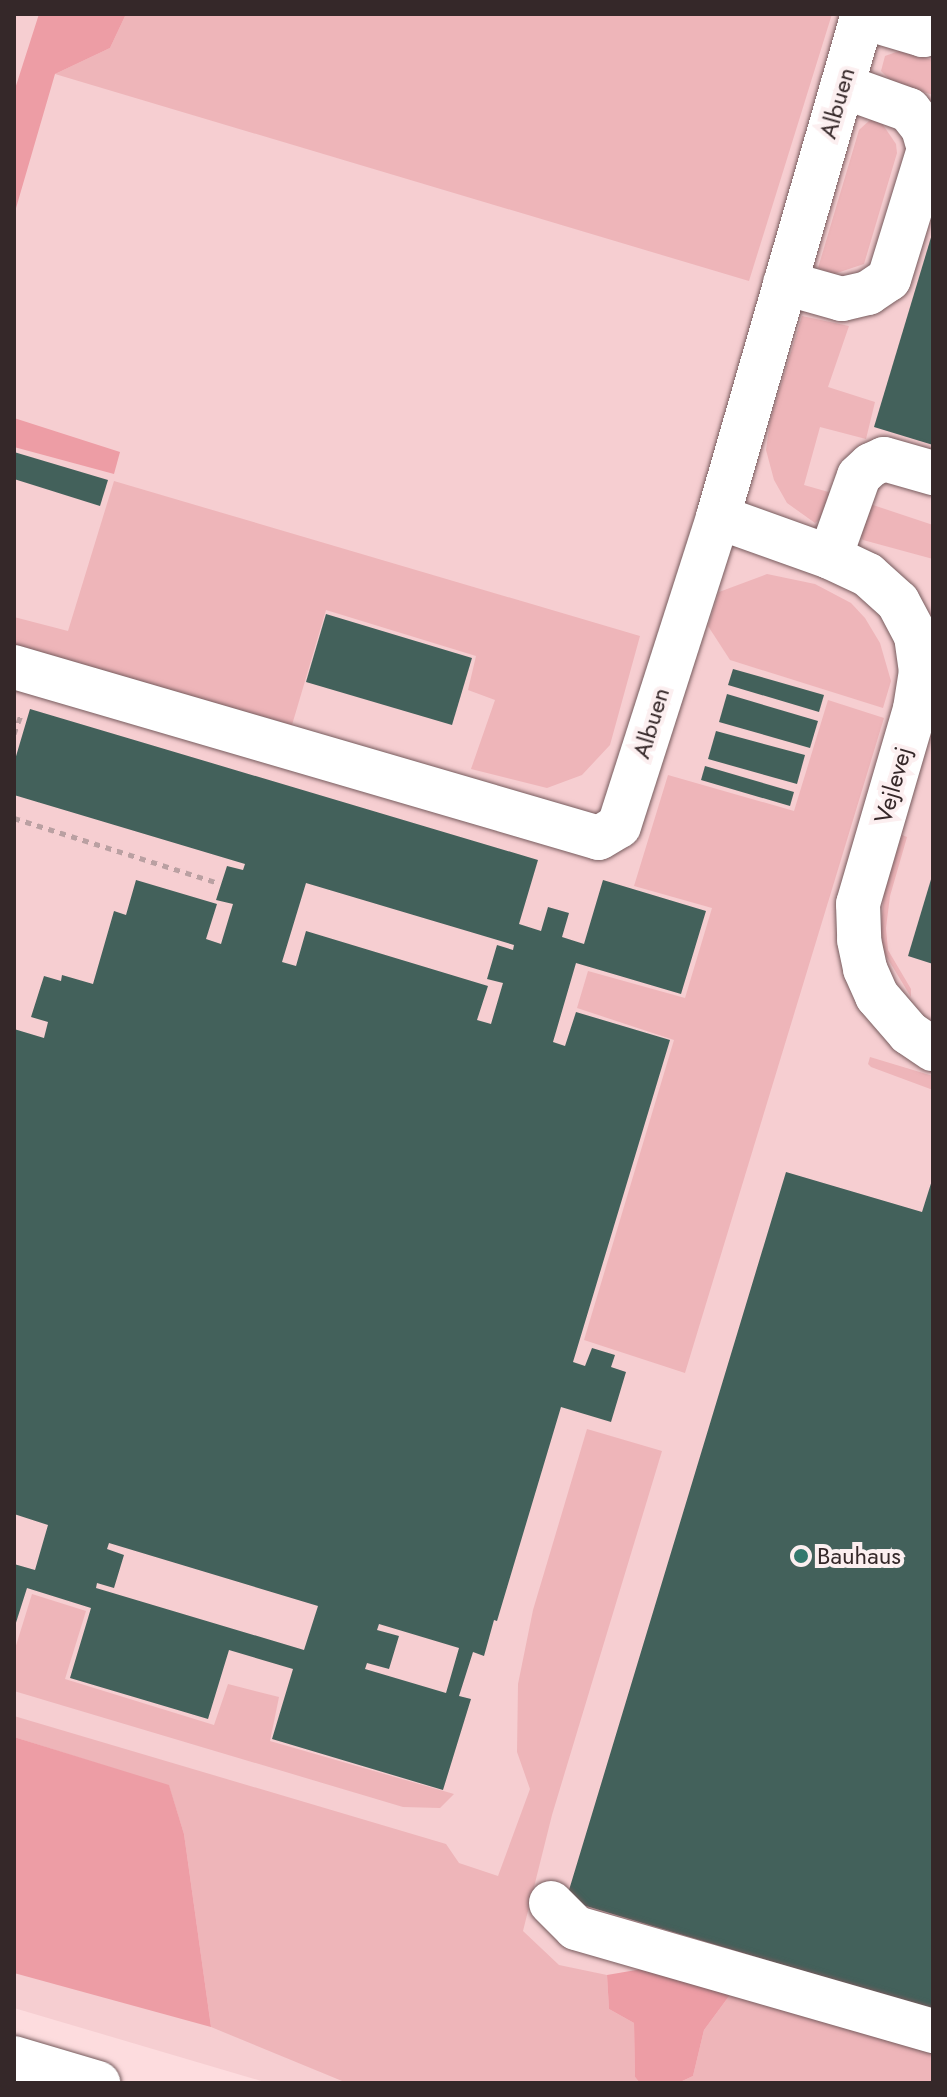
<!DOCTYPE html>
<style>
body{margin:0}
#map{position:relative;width:947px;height:2097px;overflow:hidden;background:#fddcde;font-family:Jost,sans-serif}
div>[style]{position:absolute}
.built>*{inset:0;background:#f6ced1}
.green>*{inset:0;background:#eeb5b9}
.forest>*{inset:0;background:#ed9da5}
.building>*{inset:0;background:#43615b}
.path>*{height:5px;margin-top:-2.5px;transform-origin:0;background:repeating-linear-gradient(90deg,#baa0a2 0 6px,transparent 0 12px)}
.roads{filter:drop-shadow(0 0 2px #765b5d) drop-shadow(0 0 2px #765b5d)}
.minor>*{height:44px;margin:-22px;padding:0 22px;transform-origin:22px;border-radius:22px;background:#fff}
.dots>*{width:22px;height:22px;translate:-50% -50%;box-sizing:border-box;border:4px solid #fceff0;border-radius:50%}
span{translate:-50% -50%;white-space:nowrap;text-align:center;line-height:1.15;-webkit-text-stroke:8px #fceff0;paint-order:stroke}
.street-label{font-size:24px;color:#352829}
.poi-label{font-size:24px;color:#352829}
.left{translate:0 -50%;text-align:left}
.frame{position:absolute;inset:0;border:16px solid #352829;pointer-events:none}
</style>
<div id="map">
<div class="built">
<i style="clip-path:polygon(14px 14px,933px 14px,933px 2083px,268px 2083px,14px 2008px)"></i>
</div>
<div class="green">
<i style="clip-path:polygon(126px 14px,832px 14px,749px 281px,55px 74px,110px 48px)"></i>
<i style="clip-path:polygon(899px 51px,933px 60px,933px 95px,892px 82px,881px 71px,885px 56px)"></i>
<i style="clip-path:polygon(871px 119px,879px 119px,896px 144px,897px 153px,864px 264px,834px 274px,818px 268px,859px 130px)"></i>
<i style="clip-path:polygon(802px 316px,849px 326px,828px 387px,875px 402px,866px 439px,820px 427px,804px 485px,832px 493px,828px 513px,815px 523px,787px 503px,774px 480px,766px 450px,770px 421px)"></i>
<i style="clip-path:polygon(114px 481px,640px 636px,610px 745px,582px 775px,547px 788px,471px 769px,495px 700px,468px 690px,476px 656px,326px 610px,292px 725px,14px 645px,14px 617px,68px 631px)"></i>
<i style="clip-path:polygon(870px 504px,933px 525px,933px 559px,863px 540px,856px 529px)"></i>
<i style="clip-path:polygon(767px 574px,815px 584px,851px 603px,865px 618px,880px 643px,891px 681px,883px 708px,730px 660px,708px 626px,719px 592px)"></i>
<i style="clip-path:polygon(828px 700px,884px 718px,685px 1373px,584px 1340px,674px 1040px,577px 1008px,588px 971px,685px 998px,712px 908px,634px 886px,668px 775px,794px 811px)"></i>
<i style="clip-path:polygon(902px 835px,907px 837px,890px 896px,886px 928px,888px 950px,911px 989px,911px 997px,883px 951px,881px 928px,884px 894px)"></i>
<i style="clip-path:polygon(870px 1057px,933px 1076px,933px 1090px,871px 1067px,868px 1064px)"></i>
<i style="clip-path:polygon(587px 1429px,662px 1451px,552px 1815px,523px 1931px,559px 1965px,607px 1975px,609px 2009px,634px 2023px,635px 2077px,640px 2083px,347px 2083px,211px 2027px,184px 1834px,169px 1786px,14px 1737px,14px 1716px,446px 1844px,459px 1863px,498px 1876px,530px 1789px,517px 1752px,518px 1684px,533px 1610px)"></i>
<i style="clip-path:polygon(32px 1594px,86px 1611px,65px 1679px,214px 1725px,228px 1684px,279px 1697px,270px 1741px,454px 1794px,440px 1808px,403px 1807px,14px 1691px,14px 1652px)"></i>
<i style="clip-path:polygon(735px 1988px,933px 2053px,933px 2083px,678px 2083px,693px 2076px,704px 2030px)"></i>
</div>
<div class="forest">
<i style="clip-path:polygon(39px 14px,126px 14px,110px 48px,55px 74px,14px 215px,14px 92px)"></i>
<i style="clip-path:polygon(14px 418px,120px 452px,114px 474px,14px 447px)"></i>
<i style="clip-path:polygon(14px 1737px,169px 1785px,184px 1834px,211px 2027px,14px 1973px)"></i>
<i style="clip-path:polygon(642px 1969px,735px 1988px,704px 2030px,693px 2076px,678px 2083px,640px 2083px,635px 2077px,634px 2023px,609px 2009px,607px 1975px)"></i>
</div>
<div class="building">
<i style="clip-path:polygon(932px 234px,933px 234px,933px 445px,874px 427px)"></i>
<i style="clip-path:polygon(14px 452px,108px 480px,100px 506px,14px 479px)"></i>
<i style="clip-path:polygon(326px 614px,472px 658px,452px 725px,306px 682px)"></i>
<i style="clip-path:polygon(733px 669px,824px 695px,819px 712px,728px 685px)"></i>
<i style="clip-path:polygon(727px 694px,818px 721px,810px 748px,719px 722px)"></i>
<i style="clip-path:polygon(evenodd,30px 709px,538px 860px,519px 924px,541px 931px,548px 907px,569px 913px,562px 937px,584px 944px,603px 880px,706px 911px,681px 994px,576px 963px,553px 1042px,565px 1046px,576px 1012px,670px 1040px,573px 1362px,585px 1366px,592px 1348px,615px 1355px,611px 1367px,626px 1372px,611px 1422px,561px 1407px,497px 1621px,494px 1620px,484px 1656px,473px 1652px,459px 1696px,471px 1699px,443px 1790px,272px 1739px,293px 1669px,229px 1650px,208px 1719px,70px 1678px,91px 1608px,27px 1588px,14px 1629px,14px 1564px,35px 1570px,48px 1525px,14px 1514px,14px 1029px,44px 1038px,48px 1022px,31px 1017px,44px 976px,61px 981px,62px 975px,93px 984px,114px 911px,126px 915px,136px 880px,217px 904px,206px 939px,221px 944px,233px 904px,216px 900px,227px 866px,243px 870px,245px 864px,14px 795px,14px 763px,30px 709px,306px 883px,514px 945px,513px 950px,497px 945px,487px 979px,503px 983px,491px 1024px,477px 1020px,488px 986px,306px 931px,296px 966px,282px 962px,306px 883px,30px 709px,109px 1543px,318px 1606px,304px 1650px,96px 1588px,97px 1583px,114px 1588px,124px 1555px,107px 1549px,109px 1543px,30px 709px,379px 1624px,459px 1648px,446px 1693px,365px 1669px,367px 1663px,389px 1669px,399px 1636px,377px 1630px,379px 1624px)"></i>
<i style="clip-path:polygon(716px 731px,805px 755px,797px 784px,708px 759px)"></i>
<i style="clip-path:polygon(705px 766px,794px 792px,790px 806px,701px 780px)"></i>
<i style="clip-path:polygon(932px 876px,933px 876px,933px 964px,908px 956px)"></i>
<i style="clip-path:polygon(786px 1172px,922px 1212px,933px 1177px,933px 2010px,566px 1900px)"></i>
</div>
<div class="path">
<i style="left:14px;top:734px;width:23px;rotate:-70deg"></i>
<i style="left:14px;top:818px;width:215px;rotate:17.6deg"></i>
</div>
<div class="roads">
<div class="minor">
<i style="left:862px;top:17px;width:64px;rotate:16.4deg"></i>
<i style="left:923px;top:35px;width:10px;rotate:-17deg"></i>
<i style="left:785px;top:283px;width:59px;rotate:15.7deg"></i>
<i style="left:842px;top:299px;width:27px;rotate:-13deg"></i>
<i style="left:868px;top:293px;width:25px;rotate:-34deg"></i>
<i style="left:889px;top:279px;width:136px;rotate:-72.9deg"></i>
<i style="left:929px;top:149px;width:22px;rotate:-106deg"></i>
<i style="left:923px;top:128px;width:23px;rotate:-128deg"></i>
<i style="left:909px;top:110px;width:71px;rotate:-160.3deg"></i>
<i style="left:718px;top:517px;width:119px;rotate:19.7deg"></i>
<i style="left:830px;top:557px;width:42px;rotate:25.3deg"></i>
<i style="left:868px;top:575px;width:40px;rotate:42deg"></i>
<i style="left:898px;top:602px;width:38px;rotate:62deg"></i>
<i style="left:916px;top:636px;width:35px;rotate:82deg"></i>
<i style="left:921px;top:671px;width:38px;rotate:99deg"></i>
<i style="left:915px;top:709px;width:203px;rotate:106.3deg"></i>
<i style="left:858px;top:904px;width:36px;rotate:88deg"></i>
<i style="left:859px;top:940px;width:30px;rotate:78deg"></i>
<i style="left:865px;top:969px;width:30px;rotate:66deg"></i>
<i style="left:877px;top:996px;width:49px;rotate:49.1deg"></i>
<i style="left:909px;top:1033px;width:29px;rotate:34deg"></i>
<i style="left:830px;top:557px;width:86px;rotate:-70.3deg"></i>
<i style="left:859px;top:476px;width:16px;rotate:-43deg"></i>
<i style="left:871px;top:465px;width:14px;rotate:-25deg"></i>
<i style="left:884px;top:459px;width:51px;rotate:15.9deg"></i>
<i style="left:14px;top:667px;width:609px;rotate:16.29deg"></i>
<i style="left:599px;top:838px;width:23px;rotate:-31deg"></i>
<i style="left:619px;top:826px;width:324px;rotate:-72.2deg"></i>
<i style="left:718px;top:517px;width:523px;rotate:-73.92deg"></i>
<i style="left:551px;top:1903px;width:35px;rotate:45deg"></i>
<i style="left:576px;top:1928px;width:372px;rotate:16.1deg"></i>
<i style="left:14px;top:2058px;width:88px;rotate:16.6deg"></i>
</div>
</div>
<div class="dots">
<i style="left:801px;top:1556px;background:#34796e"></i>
</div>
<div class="street-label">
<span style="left:837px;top:103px;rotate:-74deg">Albuen</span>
<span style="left:651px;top:723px;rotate:-73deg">Albuen</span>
<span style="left:893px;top:785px;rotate:-74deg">Vejlevej</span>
</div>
<div class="poi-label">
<span class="left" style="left:817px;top:1556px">Bauhaus</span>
</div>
<div class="frame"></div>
</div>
